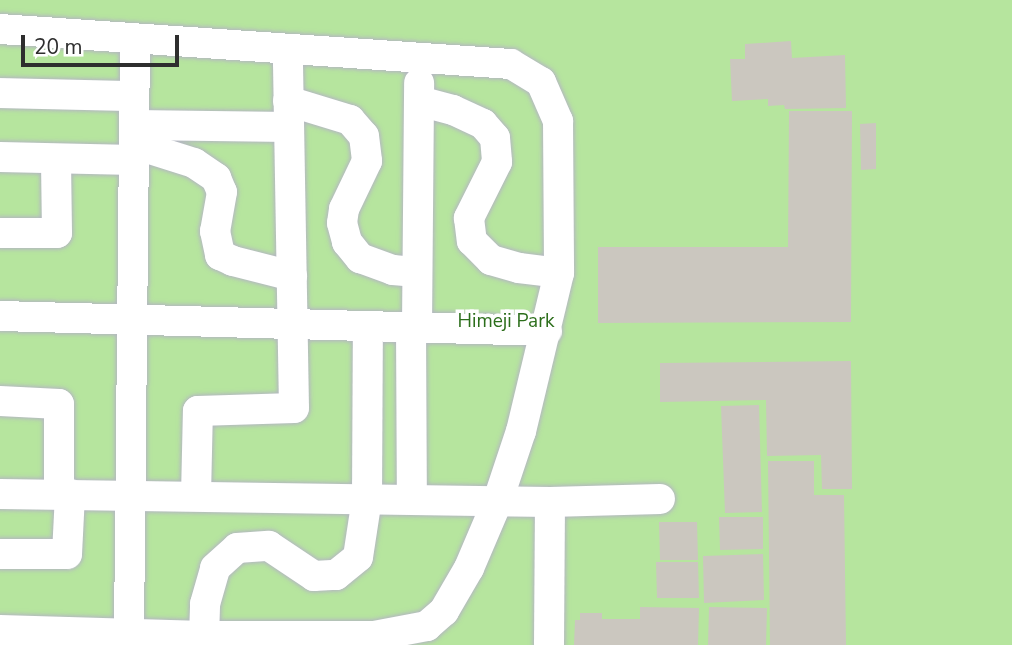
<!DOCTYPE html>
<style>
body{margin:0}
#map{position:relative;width:1012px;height:645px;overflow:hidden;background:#efe9e1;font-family:"Nunito Sans",sans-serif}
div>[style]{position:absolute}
.green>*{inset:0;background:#b6e59e}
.building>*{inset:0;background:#cbc7bf}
.roads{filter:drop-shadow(0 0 2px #b4b7c1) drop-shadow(0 0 2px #b4b7c1)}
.service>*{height:30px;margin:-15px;padding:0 15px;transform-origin:15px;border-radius:15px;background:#fff}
span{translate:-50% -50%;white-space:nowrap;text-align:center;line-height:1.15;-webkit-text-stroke:7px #fff;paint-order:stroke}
.park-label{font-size:19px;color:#2c6e1b}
.scale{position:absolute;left:21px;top:35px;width:158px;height:32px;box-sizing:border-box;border:4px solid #2e2e2e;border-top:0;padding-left:9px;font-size:21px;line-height:24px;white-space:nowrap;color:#2e2e2e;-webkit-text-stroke:5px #fff;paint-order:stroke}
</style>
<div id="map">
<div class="green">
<i style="clip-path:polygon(0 0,1012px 0,1012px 645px,0 645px)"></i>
</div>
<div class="building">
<i style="clip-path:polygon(791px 41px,792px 58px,845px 55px,846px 108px,785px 109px,784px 105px,768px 106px,768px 99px,732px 101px,730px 59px,745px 59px,745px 44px)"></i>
<i style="clip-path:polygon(789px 111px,852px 111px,851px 322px,598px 323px,598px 247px,788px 247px)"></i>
<i style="clip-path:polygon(876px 123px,876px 169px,861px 170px,860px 124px)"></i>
<i style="clip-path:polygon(851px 361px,852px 489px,822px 489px,821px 455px,767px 456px,766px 400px,660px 402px,660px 363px)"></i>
<i style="clip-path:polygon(759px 405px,762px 512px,725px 513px,721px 406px)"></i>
<i style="clip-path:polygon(768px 461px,814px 461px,814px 495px,844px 495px,846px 645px,770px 645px)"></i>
<i style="clip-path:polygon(719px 517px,763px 517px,763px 549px,720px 550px)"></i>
<i style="clip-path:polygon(659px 522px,697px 522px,698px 560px,660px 560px)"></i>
<i style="clip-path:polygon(763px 554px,764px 600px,704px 603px,703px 556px)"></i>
<i style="clip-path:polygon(656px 562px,698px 562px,699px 598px,657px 598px)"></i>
<i style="clip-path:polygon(640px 607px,699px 608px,698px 645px,574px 645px,575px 620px,580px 620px,580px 613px,602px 613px,602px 619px,640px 619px)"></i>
<i style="clip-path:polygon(709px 607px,767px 608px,766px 645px,708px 645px)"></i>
</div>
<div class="roads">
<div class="service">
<i style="left:0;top:29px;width:512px;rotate:3.92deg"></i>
<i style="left:511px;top:64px;width:35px;rotate:31deg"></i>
<i style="left:541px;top:82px;width:43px;rotate:66.4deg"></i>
<i style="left:558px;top:121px;width:152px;rotate:89.6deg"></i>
<i style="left:559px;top:273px;width:163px;rotate:103.5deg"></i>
<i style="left:521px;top:431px;width:73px;rotate:108.4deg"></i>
<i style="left:498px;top:500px;width:74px;rotate:113.1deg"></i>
<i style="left:469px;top:568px;width:50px;rotate:120.2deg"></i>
<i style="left:444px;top:611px;width:23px;rotate:139deg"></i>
<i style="left:427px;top:626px;width:54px;rotate:169.3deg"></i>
<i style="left:374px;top:636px;width:170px;rotate:180deg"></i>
<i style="left:204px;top:636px;width:204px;rotate:-178.3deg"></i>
<i style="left:0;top:93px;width:134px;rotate:1.3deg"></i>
<i style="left:288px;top:101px;width:65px;rotate:17deg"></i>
<i style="left:350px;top:120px;width:21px;rotate:49deg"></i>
<i style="left:364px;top:136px;width:25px;rotate:83deg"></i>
<i style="left:367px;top:161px;width:53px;rotate:115.6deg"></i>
<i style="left:344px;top:209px;width:14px;rotate:98deg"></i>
<i style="left:342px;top:223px;width:20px;rotate:75deg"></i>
<i style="left:347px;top:242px;width:21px;rotate:51deg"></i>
<i style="left:360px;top:258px;width:35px;rotate:20deg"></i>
<i style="left:393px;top:270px;width:24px;rotate:5deg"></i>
<i style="left:419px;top:101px;width:35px;rotate:15deg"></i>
<i style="left:453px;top:110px;width:33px;rotate:25deg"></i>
<i style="left:483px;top:124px;width:18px;rotate:49deg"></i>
<i style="left:495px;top:138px;width:24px;rotate:85deg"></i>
<i style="left:497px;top:162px;width:63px;rotate:116.6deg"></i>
<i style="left:469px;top:218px;width:23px;rotate:83deg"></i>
<i style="left:472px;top:241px;width:27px;rotate:45deg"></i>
<i style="left:491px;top:260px;width:29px;rotate:16deg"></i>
<i style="left:519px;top:268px;width:40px;rotate:7.1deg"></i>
<i style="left:134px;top:125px;width:155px;rotate:0.7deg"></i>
<i style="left:134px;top:144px;width:63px;rotate:17.6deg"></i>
<i style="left:194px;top:163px;width:27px;rotate:34deg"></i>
<i style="left:216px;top:178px;width:15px;rotate:67deg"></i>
<i style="left:222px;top:192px;width:40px;rotate:100deg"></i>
<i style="left:215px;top:231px;width:25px;rotate:78deg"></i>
<i style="left:220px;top:255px;width:14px;rotate:25deg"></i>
<i style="left:233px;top:261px;width:61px;rotate:14.3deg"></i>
<i style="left:0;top:157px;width:134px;rotate:1.3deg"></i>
<i style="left:0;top:233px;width:57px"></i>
<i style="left:57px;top:233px;width:74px;rotate:-90.8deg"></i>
<i style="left:0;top:316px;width:547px;rotate:1.57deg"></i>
<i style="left:411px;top:327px;width:172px;rotate:89.7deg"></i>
<i style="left:417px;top:327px;width:244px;rotate:-89.5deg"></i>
<i style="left:0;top:401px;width:59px;rotate:2.9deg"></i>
<i style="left:59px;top:404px;width:91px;rotate:90deg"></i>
<i style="left:0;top:494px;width:550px;rotate:0.83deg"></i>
<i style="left:550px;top:502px;width:110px;rotate:-1.6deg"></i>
<i style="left:196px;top:496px;width:85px;rotate:-88.7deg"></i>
<i style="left:198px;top:411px;width:96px;rotate:-1.8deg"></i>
<i style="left:294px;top:408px;width:358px;rotate:-91deg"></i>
<i style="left:0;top:554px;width:67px"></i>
<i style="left:67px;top:554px;width:60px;rotate:-87.1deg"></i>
<i style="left:129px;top:633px;width:592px;rotate:-89.42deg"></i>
<i style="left:204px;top:636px;width:32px;rotate:-88deg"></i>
<i style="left:205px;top:604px;width:37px;rotate:-74deg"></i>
<i style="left:215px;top:568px;width:30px;rotate:-42deg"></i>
<i style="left:237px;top:548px;width:32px;rotate:-4deg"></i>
<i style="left:269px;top:546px;width:54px;rotate:33.7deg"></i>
<i style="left:314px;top:576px;width:22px;rotate:-3deg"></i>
<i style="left:336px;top:575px;width:28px;rotate:-39deg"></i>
<i style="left:358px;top:557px;width:60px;rotate:-81.3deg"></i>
<i style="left:367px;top:498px;width:172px;rotate:-89.7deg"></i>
<i style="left:549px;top:645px;width:143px;rotate:-89.6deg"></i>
</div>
</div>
<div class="park-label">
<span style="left:506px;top:322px">Himeji Park</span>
</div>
<div class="scale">20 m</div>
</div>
